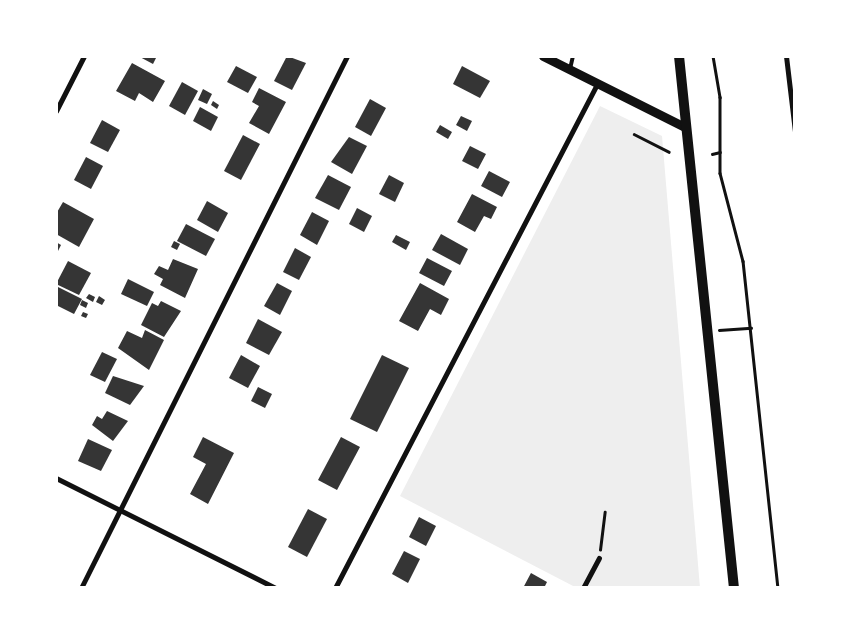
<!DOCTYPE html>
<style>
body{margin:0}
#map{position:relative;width:851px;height:644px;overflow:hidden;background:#fff;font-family:Merriweather,serif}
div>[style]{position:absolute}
.green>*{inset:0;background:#eee}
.building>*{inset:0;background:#353535}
.path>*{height:2.5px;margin:-1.25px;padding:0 1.25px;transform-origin:1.25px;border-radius:1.25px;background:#111}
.service>*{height:4px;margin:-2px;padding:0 2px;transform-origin:2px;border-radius:2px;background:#111}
.minor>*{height:5px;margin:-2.5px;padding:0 2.5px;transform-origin:2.5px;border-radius:2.5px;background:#111}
.tertiary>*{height:9px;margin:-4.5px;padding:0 4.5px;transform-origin:4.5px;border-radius:4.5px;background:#111}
.secondary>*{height:10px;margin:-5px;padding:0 5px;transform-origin:5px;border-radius:5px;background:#111}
span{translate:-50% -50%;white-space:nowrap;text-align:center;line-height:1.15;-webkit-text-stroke:5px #fff;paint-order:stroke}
.frame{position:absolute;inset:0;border:58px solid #fff;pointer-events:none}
</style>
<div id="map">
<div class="green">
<i style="clip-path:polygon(600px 106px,662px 136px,700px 588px,577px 588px,400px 496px)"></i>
</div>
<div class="building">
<i style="clip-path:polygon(138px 56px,157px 56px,153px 64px)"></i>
<i style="clip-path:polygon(287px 56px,306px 63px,292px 90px,274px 81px)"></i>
<i style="clip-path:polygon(132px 63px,165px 81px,153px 102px,139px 93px,135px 101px,116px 91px)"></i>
<i style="clip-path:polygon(236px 66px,257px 77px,248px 93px,227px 82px)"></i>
<i style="clip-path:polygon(462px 66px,490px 81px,480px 98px,453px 84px)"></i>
<i style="clip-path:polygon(182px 82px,198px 91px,185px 115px,169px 106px)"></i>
<i style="clip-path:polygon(259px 88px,286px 102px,269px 134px,249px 123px,259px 106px,252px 102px)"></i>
<i style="clip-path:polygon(203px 89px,212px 94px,207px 104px,198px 100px)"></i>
<i style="clip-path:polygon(370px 99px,386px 108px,371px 136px,355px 127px)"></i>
<i style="clip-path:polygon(213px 101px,219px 105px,217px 109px,211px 105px)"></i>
<i style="clip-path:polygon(200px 107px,218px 117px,211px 131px,193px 121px)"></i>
<i style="clip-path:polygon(461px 116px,472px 121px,467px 131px,456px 125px)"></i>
<i style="clip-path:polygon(102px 120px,120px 130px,108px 152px,90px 143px)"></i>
<i style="clip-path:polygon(440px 125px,452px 132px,448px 139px,436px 132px)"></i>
<i style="clip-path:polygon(243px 135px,260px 144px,241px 180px,224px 171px)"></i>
<i style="clip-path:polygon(349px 137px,367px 146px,352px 174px,331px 162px)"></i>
<i style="clip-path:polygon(470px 146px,486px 154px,478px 169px,462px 161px)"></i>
<i style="clip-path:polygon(86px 157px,103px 166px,91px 189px,74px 180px)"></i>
<i style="clip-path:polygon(489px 171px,510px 182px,502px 197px,481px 186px)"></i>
<i style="clip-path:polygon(328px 175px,351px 187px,339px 210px,315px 198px)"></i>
<i style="clip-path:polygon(389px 175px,404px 183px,395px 202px,379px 194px)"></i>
<i style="clip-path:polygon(472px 194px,497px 207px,491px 219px,484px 216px,475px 232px,457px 222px)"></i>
<i style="clip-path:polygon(207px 201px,228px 213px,218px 232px,197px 220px)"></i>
<i style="clip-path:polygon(63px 202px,94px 219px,79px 247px,56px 234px,56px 214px)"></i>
<i style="clip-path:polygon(357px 208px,372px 216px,364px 232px,349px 224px)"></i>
<i style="clip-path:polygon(312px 212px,329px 221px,317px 245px,300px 235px)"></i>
<i style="clip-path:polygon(186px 224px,215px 239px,206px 256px,177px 241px)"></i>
<i style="clip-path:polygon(441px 234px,468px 249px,460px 265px,432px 250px)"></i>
<i style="clip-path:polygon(396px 235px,410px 242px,406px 250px,392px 242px)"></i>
<i style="clip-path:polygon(174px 241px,180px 244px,177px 250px,171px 247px)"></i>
<i style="clip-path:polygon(56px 242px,61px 245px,56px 255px)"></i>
<i style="clip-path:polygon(295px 248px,311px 257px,299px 280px,283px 272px)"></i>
<i style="clip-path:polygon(427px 258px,452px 271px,444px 286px,419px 273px)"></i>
<i style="clip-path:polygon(173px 259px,198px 269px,185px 298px,160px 285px,163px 279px,154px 274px,159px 266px,168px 270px)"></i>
<i style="clip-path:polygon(68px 261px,91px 273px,79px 295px,56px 284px)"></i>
<i style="clip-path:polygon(128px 279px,154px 292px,147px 306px,121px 294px)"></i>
<i style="clip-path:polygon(277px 283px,292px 291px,280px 315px,264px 306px)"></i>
<i style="clip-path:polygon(420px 283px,449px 299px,441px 315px,430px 309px,418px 331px,399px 321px)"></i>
<i style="clip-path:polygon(56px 286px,82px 299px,74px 314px,56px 305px)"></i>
<i style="clip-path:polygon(89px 294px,95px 297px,93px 302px,86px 298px)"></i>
<i style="clip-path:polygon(99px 296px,105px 300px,102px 305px,96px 302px)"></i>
<i style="clip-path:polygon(82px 300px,88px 303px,86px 308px,80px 305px)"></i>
<i style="clip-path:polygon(161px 301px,181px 311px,164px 337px,141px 325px,152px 303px,158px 306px)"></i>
<i style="clip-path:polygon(83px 312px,88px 314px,86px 318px,81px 316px)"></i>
<i style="clip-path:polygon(258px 319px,282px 332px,269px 355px,246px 343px)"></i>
<i style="clip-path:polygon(145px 330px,164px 340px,149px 370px,118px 348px,127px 331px,142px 338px)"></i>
<i style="clip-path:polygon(102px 352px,117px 359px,105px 382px,90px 375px)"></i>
<i style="clip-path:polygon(241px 355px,260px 366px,248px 388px,229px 378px)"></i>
<i style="clip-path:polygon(382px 355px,409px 368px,377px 432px,350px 419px)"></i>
<i style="clip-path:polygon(113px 376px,144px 386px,130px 405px,105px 393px)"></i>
<i style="clip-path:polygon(258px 387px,272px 394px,265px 408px,251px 401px)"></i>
<i style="clip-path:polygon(107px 411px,128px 421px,113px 441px,92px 425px,97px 416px,102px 419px)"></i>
<i style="clip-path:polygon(203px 437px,234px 453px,208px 504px,190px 494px,206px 464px,193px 457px)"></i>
<i style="clip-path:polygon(341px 437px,360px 447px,337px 490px,318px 480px)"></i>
<i style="clip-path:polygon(88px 439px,112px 450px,101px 471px,78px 461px)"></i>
<i style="clip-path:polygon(308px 509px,327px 519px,307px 557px,288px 547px)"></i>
<i style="clip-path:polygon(419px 517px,436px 526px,426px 546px,409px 537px)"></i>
<i style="clip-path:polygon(404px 551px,420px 559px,408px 583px,392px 574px)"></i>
<i style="clip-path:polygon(531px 573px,547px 582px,544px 588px,523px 588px)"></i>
</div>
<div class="path">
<i style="left:713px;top:56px;width:42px;rotate:80.3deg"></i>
<i style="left:720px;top:97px;width:76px;rotate:90deg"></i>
<i style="left:720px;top:173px;width:91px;rotate:75.4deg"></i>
<i style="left:743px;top:261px;width:329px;rotate:83.9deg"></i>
<i style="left:634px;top:134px;width:39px;rotate:27deg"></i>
<i style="left:712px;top:154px;width:8px;rotate:-14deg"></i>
<i style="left:719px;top:330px;width:32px;rotate:-4deg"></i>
<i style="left:600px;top:550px;width:38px;rotate:-83deg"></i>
</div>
<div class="service">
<i style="left:570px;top:69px;width:13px;rotate:-77deg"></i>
</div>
<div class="minor">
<i style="left:786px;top:56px;width:77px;rotate:83.2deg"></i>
<i style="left:56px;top:111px;width:62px;rotate:-63deg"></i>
<i style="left:56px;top:478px;width:246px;rotate:26.6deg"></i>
<i style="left:81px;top:588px;width:595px;rotate:-63.43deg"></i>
<i style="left:335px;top:588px;width:568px;rotate:-62.53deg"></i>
<i style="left:583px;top:588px;width:34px;rotate:-62deg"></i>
</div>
<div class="tertiary">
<i style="left:543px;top:56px;width:159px;rotate:26.6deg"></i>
</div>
<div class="secondary">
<i style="left:679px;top:56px;width:535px;rotate:84.1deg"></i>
</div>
<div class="frame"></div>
</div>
